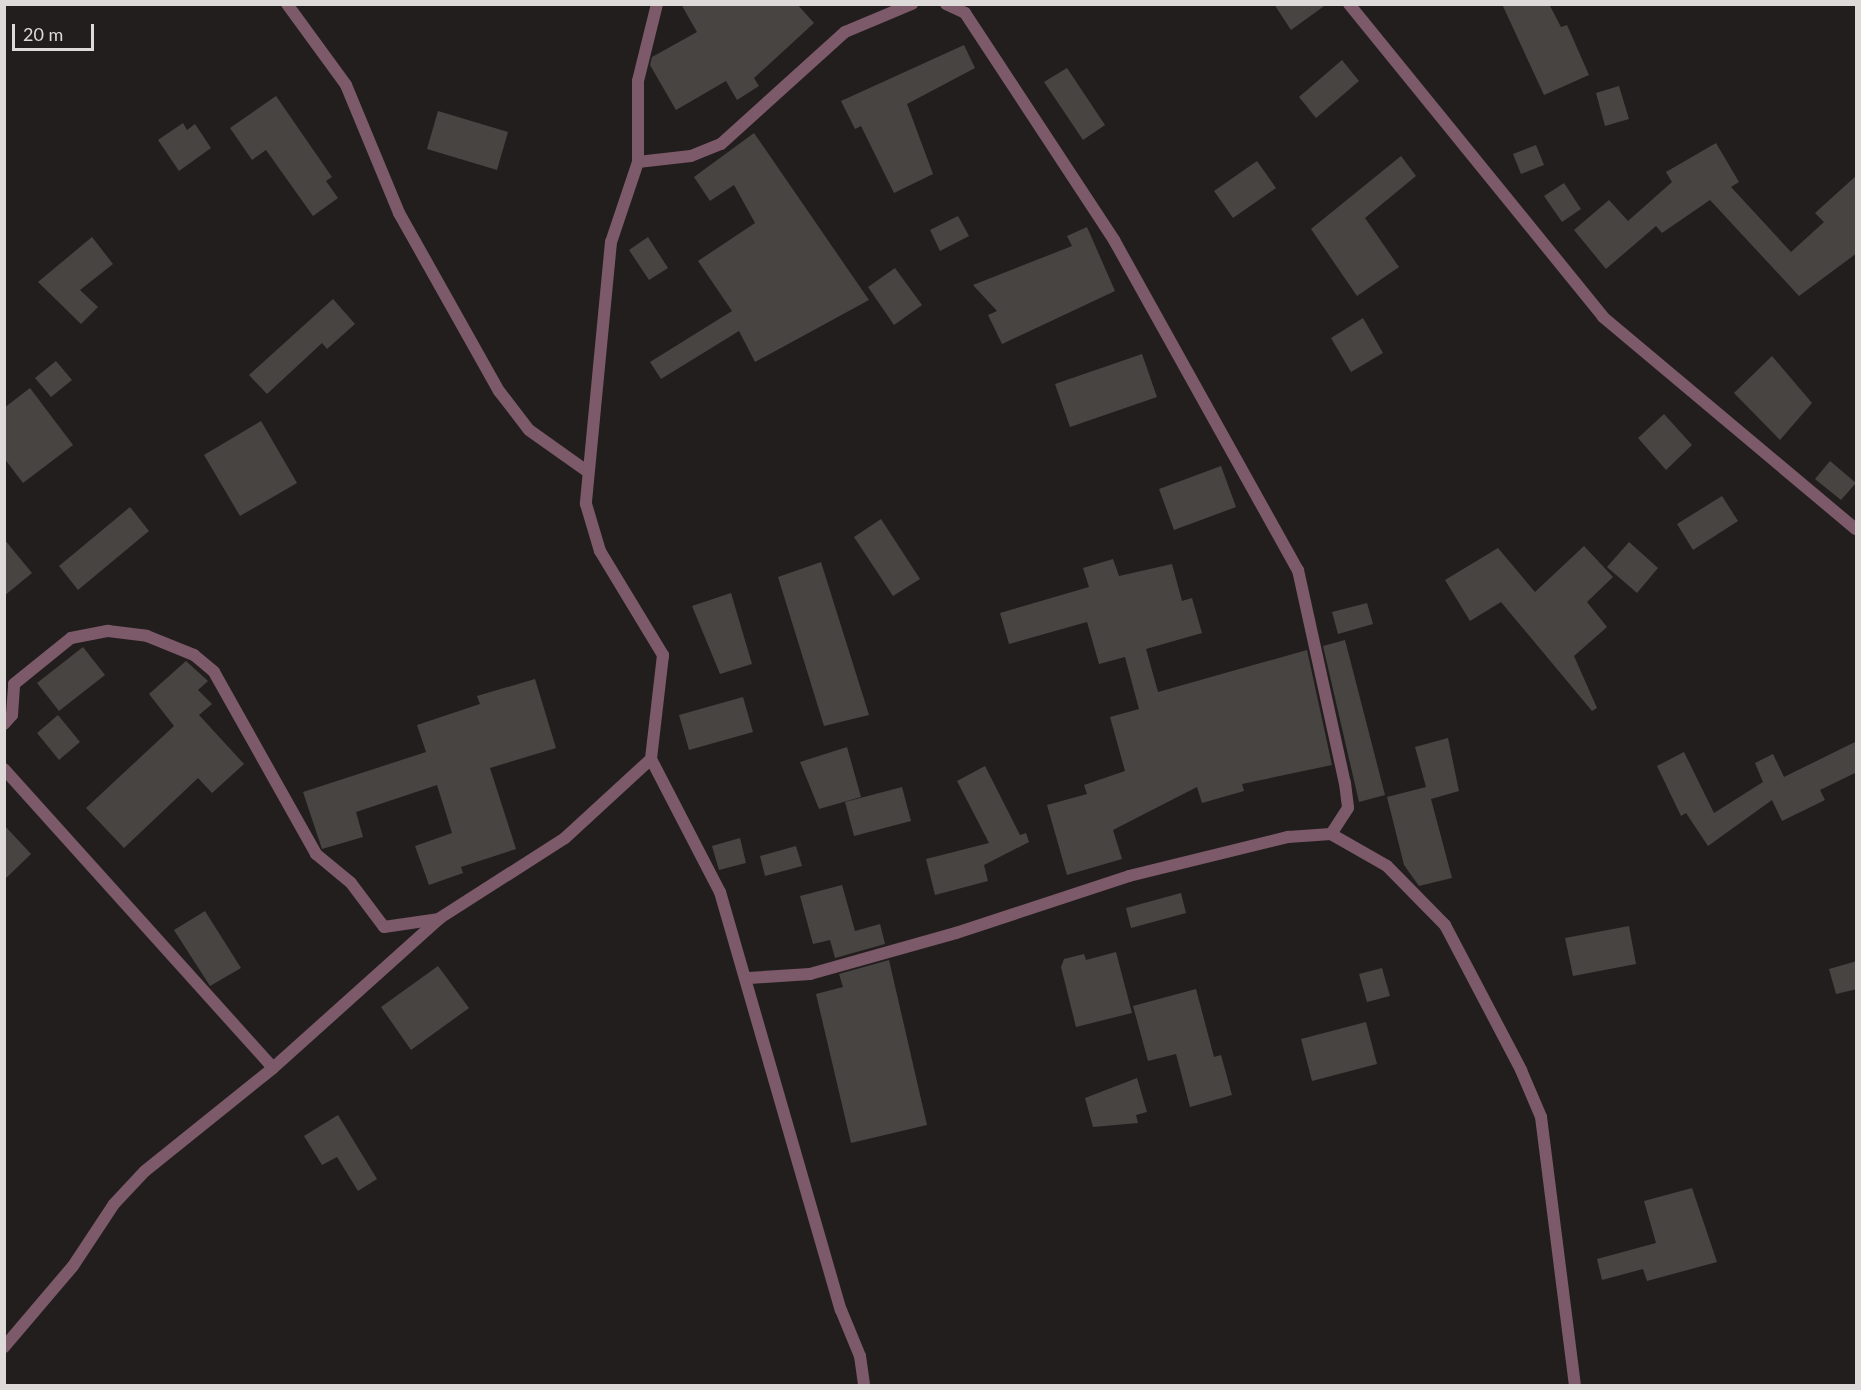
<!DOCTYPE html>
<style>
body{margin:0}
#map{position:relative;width:1861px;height:1390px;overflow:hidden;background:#231e1e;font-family:Lato,sans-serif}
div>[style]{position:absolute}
.building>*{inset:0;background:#484441}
.street>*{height:12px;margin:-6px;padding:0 6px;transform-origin:6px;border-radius:6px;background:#7c5a69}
span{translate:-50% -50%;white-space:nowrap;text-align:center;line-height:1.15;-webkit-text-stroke:4.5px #231e1e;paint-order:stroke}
.frame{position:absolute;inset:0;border:6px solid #dedada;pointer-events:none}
.scale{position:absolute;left:12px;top:24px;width:82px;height:27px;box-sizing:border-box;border:3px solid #dedada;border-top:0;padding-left:8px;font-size:18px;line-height:21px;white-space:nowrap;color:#dedada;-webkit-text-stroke:4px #231e1e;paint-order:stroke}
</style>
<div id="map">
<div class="building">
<i style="clip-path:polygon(681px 4px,797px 4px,814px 23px,754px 78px,759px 86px,737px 100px,726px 81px,676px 110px,650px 65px,652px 57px,697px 32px)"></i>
<i style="clip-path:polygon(1274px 4px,1327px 4px,1291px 30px)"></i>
<i style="clip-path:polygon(1502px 4px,1549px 4px,1561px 27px,1567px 25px,1589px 75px,1544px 95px)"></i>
<i style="clip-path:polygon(964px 45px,975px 68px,907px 104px,933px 174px,894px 193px,861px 126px,855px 129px,841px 101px)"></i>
<i style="clip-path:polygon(1342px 60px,1359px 81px,1316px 118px,1299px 97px)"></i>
<i style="clip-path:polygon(1067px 68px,1105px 125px,1083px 140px,1044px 82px)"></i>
<i style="clip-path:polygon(1619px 86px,1629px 119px,1605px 126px,1596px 93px)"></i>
<i style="clip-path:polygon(276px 96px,332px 177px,326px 181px,338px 198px,313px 216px,266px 150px,252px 160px,230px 128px)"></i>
<i style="clip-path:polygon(438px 111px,508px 132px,497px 170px,427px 149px)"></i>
<i style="clip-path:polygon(183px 123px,187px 130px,195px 124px,211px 148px,179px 171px,158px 140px)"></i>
<i style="clip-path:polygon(754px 133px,869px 300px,755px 362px,739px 331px,661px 379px,650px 362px,732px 311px,698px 261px,755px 223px,734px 185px,710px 201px,694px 177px)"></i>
<i style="clip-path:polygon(1716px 143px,1739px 182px,1731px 187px,1791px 252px,1824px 222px,1815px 213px,1857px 175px,1857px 253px,1799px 296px,1710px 200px,1662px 233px,1656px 226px,1606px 269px,1574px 230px,1609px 200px,1628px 221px,1672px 182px,1666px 172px)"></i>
<i style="clip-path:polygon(1536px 145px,1544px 165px,1521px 174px,1513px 154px)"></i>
<i style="clip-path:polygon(1401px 156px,1416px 176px,1365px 218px,1399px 267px,1357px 296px,1311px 229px)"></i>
<i style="clip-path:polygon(1257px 161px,1276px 188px,1233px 218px,1214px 191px)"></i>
<i style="clip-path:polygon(1564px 183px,1581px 209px,1562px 222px,1544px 196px)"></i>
<i style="clip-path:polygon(958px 216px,969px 236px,940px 251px,930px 230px)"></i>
<i style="clip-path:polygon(1087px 227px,1115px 291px,1002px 344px,988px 315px,997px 311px,973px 285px,1072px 246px,1067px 236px)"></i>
<i style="clip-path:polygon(92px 237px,113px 264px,80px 290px,98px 307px,81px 324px,38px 282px)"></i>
<i style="clip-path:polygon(648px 237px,668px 268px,649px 280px,629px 250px)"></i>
<i style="clip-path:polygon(895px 268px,922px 305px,894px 325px,868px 287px)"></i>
<i style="clip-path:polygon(333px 299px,355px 324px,327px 349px,322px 343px,267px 394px,249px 375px)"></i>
<i style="clip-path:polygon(1363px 318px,1383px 353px,1351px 372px,1331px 338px)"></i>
<i style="clip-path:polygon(1142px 354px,1157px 397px,1070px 427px,1055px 384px)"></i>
<i style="clip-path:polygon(1772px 356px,1812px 403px,1780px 440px,1734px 393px)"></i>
<i style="clip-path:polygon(56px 361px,72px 380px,51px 397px,35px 378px)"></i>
<i style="clip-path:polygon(30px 388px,73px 445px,23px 483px,4px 458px,4px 408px)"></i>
<i style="clip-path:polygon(1664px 414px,1692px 445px,1666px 470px,1638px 438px)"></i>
<i style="clip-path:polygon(261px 421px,297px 483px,240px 516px,204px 455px)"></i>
<i style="clip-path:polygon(1830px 461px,1856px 483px,1841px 500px,1815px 479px)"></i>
<i style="clip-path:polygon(1221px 466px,1236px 507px,1174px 530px,1159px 489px)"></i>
<i style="clip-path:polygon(1722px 496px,1738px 521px,1693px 550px,1677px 524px)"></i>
<i style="clip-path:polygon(130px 507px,149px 531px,78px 590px,59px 566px)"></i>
<i style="clip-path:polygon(881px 519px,920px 579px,893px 596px,854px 537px)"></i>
<i style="clip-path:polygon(4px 539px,32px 573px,4px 596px)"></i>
<i style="clip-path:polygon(1629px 542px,1658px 568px,1637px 593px,1607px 567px)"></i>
<i style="clip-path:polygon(1584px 546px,1613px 577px,1587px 602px,1607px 627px,1574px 656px,1597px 708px,1592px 711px,1501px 602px,1470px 621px,1445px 580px,1498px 548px,1535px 592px)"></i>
<i style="clip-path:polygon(1113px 559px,1119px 576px,1172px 564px,1182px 601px,1192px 598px,1202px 633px,1146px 649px,1158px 692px,1307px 650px,1332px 765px,1242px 784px,1244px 791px,1202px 803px,1197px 787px,1113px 830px,1122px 859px,1067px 875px,1047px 805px,1087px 794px,1084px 785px,1125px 771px,1110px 717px,1139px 709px,1125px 657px,1099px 664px,1087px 622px,1009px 644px,1000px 613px,1089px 587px,1083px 568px)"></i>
<i style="clip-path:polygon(821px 562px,869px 715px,824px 726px,778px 577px)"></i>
<i style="clip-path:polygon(731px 593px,752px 664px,720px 674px,692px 606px)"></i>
<i style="clip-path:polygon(1367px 603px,1373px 624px,1338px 634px,1332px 612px)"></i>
<i style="clip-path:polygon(1345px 640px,1385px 795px,1359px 802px,1323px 646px)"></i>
<i style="clip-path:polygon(83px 647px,105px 675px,59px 711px,37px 683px)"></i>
<i style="clip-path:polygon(186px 661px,208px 681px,198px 690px,212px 704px,199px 715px,244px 764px,212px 793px,198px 778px,124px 848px,86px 808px,174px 726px,149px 694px)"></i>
<i style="clip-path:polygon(535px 679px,556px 748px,490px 768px,516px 849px,461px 867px,463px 873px,429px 885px,415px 846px,452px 833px,437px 785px,356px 812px,363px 837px,322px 849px,303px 792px,426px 752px,417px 725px,480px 704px,477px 696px)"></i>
<i style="clip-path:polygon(743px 697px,753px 732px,689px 750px,679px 715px)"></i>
<i style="clip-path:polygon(58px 715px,80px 742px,59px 760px,37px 733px)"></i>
<i style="clip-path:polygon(1448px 738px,1459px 791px,1431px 799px,1452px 878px,1419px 886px,1404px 865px,1387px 797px,1426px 787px,1415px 747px)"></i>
<i style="clip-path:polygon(1857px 741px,1857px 772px,1820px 790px,1825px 800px,1782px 821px,1772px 800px,1708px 846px,1686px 813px,1681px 816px,1657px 766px,1684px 752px,1714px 813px,1763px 782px,1755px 763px,1773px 754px,1784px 777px)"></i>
<i style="clip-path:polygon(847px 747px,861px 797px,819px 809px,800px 762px)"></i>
<i style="clip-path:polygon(985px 766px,1020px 835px,1026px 833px,1029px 842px,984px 865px,988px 881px,935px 895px,926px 859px,989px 843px,957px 781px)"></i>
<i style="clip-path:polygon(902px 787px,911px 821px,854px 836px,845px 802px)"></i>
<i style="clip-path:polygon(4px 825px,31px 854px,4px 880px)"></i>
<i style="clip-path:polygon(740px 838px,746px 863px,719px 870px,712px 846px)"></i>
<i style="clip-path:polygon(796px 846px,802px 866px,765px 876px,760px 856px)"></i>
<i style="clip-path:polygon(842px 885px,855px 931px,880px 924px,885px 944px,835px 958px,830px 940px,813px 944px,800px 896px)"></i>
<i style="clip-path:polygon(1181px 893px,1186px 913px,1131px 928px,1126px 908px)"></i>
<i style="clip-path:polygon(205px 911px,241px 968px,210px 986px,174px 930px)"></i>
<i style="clip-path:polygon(1629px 926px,1636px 964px,1573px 976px,1565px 938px)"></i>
<i style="clip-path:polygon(1116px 952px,1132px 1013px,1076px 1027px,1061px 967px,1064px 959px,1084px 954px,1086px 960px)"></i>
<i style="clip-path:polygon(889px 960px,927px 1125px,851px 1143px,816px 994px,843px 987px,839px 974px)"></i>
<i style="clip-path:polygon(1857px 961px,1857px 989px,1836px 994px,1829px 969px)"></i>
<i style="clip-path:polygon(438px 966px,469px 1008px,411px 1050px,381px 1007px)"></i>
<i style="clip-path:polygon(1382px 968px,1390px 996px,1367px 1002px,1359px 974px)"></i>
<i style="clip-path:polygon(1196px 989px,1214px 1057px,1221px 1055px,1232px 1095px,1190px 1107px,1176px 1054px,1148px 1061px,1133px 1006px)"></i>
<i style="clip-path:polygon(1366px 1022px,1377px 1064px,1312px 1081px,1301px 1039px)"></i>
<i style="clip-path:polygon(1137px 1078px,1147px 1112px,1136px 1115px,1138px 1123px,1093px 1127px,1085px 1098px)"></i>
<i style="clip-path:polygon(338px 1115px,377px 1179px,358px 1191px,337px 1157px,322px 1165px,304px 1136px)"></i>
<i style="clip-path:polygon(1692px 1188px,1717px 1262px,1647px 1281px,1643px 1269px,1602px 1280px,1597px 1259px,1656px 1243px,1644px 1201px)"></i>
</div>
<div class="street">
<i style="left:287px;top:4px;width:100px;rotate:53.9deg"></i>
<i style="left:346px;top:85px;width:139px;rotate:67.5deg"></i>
<i style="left:399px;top:213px;width:204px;rotate:60.7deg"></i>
<i style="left:499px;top:391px;width:49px;rotate:52.4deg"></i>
<i style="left:529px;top:430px;width:71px;rotate:35.3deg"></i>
<i style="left:657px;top:4px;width:79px;rotate:103.9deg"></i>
<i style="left:638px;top:81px;width:81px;rotate:90deg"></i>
<i style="left:638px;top:162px;width:84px;rotate:108.6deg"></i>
<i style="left:611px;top:242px;width:263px;rotate:95.5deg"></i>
<i style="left:586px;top:504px;width:49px;rotate:73.4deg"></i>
<i style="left:600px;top:551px;width:122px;rotate:58.8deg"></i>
<i style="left:663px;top:655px;width:105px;rotate:96.6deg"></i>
<i style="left:651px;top:759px;width:150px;rotate:62.6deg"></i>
<i style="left:720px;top:892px;width:435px;rotate:73.9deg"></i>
<i style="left:841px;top:1310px;width:50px;rotate:67.6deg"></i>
<i style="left:860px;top:1356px;width:30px;rotate:82deg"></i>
<i style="left:946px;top:4px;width:21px;rotate:25deg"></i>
<i style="left:965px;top:13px;width:272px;rotate:56.7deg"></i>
<i style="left:1114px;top:240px;width:378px;rotate:60.9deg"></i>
<i style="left:1298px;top:570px;width:218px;rotate:77.6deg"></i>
<i style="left:1345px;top:783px;width:25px;rotate:83deg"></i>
<i style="left:1348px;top:808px;width:31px;rotate:123deg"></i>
<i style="left:1349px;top:4px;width:403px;rotate:50.9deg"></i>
<i style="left:1603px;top:317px;width:330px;rotate:40deg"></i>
<i style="left:638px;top:162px;width:53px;rotate:-6.5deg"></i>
<i style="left:691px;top:156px;width:32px;rotate:-22deg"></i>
<i style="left:721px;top:144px;width:167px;rotate:-42.1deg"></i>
<i style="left:845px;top:32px;width:73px;rotate:-22.7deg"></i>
<i style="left:4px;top:724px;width:12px;rotate:-48deg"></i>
<i style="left:12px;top:715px;width:31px;rotate:-86deg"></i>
<i style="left:14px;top:684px;width:73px;rotate:-38.9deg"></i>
<i style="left:71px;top:638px;width:38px;rotate:-11deg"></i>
<i style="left:108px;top:631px;width:39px;rotate:7deg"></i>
<i style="left:147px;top:636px;width:51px;rotate:22deg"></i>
<i style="left:194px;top:655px;width:26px;rotate:40deg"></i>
<i style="left:214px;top:672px;width:209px;rotate:60.7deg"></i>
<i style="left:316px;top:854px;width:45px;rotate:39.6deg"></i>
<i style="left:351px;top:883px;width:55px;rotate:53.1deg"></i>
<i style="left:384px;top:927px;width:56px;rotate:-8.3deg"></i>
<i style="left:4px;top:769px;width:402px;rotate:48deg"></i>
<i style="left:749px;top:978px;width:61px;rotate:-3.8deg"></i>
<i style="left:810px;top:974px;width:152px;rotate:-15.7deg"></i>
<i style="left:956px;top:933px;width:182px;rotate:-18.2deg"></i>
<i style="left:1129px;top:876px;width:164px;rotate:-13.8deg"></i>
<i style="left:1288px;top:837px;width:43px;rotate:-4deg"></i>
<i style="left:1331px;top:834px;width:64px;rotate:29.7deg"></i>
<i style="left:1387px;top:866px;width:83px;rotate:45.5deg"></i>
<i style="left:1445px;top:925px;width:164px;rotate:62.3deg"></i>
<i style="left:1521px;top:1070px;width:51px;rotate:66.9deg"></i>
<i style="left:1541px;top:1117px;width:271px;rotate:82.8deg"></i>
<i style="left:4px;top:1347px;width:106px;rotate:-49.6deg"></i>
<i style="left:73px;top:1266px;width:74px;rotate:-56.5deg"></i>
<i style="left:114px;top:1204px;width:45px;rotate:-46.8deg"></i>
<i style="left:145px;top:1171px;width:164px;rotate:-38.8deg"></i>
<i style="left:273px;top:1068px;width:224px;rotate:-41.9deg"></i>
<i style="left:440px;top:918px;width:148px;rotate:-32.6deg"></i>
<i style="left:565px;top:838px;width:117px;rotate:-42.6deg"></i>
</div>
<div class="frame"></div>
<div class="scale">20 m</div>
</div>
